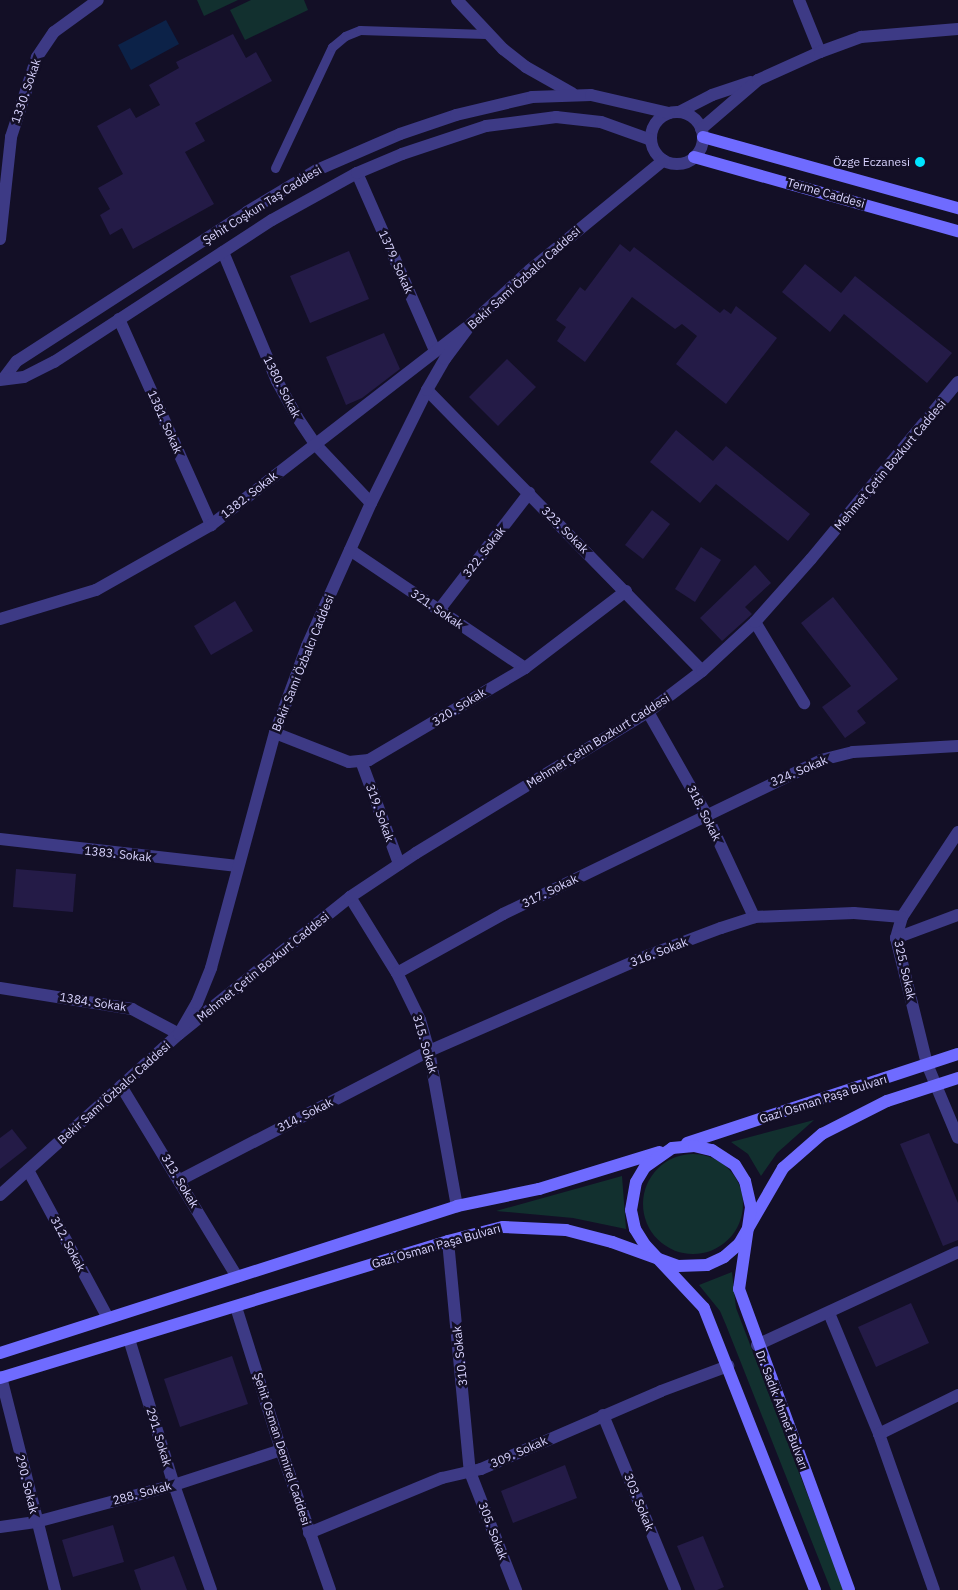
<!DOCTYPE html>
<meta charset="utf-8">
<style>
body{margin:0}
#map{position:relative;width:958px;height:1590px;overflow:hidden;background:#130f26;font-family:"IBM Plex Sans",sans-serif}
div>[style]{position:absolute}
.green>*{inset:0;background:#12302f}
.round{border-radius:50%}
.water>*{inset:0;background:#0c2248}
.building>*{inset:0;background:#241b47}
.service>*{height:9px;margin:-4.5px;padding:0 4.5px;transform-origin:4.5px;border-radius:4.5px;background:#3d3a85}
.minor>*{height:12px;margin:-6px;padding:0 6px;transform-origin:6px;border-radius:6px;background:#3d3a85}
.tertiary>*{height:12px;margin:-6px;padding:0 6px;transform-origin:6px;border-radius:6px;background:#3d3a85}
.tertiary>.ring{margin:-6px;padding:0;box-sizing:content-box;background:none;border:12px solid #3d3a85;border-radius:50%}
.secondary>*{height:12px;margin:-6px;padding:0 6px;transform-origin:6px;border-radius:6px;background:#6f6bff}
.dots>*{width:14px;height:14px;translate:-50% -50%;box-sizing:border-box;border:2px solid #130f26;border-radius:50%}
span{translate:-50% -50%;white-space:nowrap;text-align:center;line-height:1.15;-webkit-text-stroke:5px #130f26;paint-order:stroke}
.street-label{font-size:12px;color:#d9d4ff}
.poi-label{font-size:12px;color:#d9d4ff}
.right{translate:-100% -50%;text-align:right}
</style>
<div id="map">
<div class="green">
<i style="clip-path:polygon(197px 0,238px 0,204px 16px)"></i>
<i style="clip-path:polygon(251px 0,304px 0,308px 10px,245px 40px,230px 10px)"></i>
<i style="clip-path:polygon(814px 1120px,777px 1153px,761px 1176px,748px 1154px,731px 1142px)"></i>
<i class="round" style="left:643px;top:1154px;width:100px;height:100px"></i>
<i style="clip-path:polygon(622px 1176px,626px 1229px,573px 1218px,496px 1211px)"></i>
<i style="clip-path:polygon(732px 1272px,736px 1308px,844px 1590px,831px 1590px,726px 1325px,720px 1311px,699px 1285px)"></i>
</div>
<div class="water">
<i style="clip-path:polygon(166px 20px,179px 44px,131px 70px,118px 45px)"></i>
</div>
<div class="building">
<i style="clip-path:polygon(233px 34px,246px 58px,256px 52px,272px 81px,195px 123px,205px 141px,185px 152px,214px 204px,133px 249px,122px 228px,110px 235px,100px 215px,110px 209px,98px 188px,123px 174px,97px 126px,130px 108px,136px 118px,160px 105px,149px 85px,179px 68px,176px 62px)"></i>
<i style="clip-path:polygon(620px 244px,630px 252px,634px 247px,720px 313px,724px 309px,731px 314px,736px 306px,777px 338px,726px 404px,676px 364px,697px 336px,682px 324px,675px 329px,632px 297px,585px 362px,557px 341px,566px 327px,556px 320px,580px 287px,585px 291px)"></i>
<i style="clip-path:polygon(349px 251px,369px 299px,310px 323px,290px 276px)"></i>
<i style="clip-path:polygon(805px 264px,841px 293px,855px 276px,952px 353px,927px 383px,844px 314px,830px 332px,782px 292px)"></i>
<i style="clip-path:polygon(384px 333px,400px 369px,362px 398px,346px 405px,326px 357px)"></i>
<i style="clip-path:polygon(507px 359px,536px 387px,498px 426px,469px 397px)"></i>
<i style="clip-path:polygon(676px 430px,713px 461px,726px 446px,810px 514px,788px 541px,716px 484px,700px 503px,650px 462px)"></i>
<i style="clip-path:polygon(652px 510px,670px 524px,643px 559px,625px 545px)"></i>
<i style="clip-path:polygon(701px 547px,721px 560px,695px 602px,675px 589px)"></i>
<i style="clip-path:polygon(755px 565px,771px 583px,745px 607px,752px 614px,722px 641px,700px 618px)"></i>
<i style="clip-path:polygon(833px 597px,898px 679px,857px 711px,866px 723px,845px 738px,822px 707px,851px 686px,801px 623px)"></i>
<i style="clip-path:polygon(235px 601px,253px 631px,211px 655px,194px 626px)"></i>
<i style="clip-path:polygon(16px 869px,76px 874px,73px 912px,13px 907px)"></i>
<i style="clip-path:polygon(12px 1129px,27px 1148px,0 1169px,0 1138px)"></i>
<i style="clip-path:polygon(929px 1133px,958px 1203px,958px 1240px,943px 1246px,900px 1144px)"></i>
<i style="clip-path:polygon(911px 1303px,929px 1343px,876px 1367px,858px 1327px)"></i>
<i style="clip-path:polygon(232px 1356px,248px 1404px,180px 1427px,164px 1379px)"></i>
<i style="clip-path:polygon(565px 1465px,577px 1498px,513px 1523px,501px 1491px)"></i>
<i style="clip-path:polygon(113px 1525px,124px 1562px,73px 1577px,62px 1540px)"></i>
<i style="clip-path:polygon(703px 1536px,724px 1587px,717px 1590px,695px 1590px,677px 1546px)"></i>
<i style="clip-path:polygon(174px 1556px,187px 1590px,141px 1590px,134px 1570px)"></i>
</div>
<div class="service">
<i style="left:275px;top:168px;width:134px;rotate:-64.8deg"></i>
<i style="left:332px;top:47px;width:17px;rotate:-40deg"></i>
<i style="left:345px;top:36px;width:16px;rotate:-22deg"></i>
<i style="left:360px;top:30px;width:126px;rotate:1.8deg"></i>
</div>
<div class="minor">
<i style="left:799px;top:0;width:56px;rotate:68deg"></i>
<i style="left:357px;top:173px;width:194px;rotate:66.3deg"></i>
<i style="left:0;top:239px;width:103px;rotate:-83.8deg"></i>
<i style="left:11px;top:137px;width:84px;rotate:-72deg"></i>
<i style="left:37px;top:57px;width:30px;rotate:-56deg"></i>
<i style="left:54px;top:32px;width:54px;rotate:-36deg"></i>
<i style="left:223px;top:252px;width:140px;rotate:67.3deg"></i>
<i style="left:277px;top:381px;width:41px;rotate:60.9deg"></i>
<i style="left:297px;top:417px;width:32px;rotate:56deg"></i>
<i style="left:315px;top:444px;width:81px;rotate:46.5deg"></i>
<i style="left:119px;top:319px;width:226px;rotate:65.9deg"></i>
<i style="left:427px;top:390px;width:393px;rotate:45.6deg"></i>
<i style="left:350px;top:550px;width:211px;rotate:34deg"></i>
<i style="left:439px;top:610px;width:148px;rotate:-52.4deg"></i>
<i style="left:0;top:619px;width:100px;rotate:-16.8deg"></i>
<i style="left:96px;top:590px;width:132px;rotate:-29.5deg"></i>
<i style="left:211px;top:525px;width:322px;rotate:-37.7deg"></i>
<i style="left:755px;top:622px;width:95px;rotate:58.8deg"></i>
<i style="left:648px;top:712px;width:117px;rotate:60.4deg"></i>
<i style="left:706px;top:814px;width:114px;rotate:65deg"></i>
<i style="left:275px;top:733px;width:79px;rotate:21.4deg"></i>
<i style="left:349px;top:762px;width:20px;rotate:-6deg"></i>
<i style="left:369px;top:760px;width:181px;rotate:-30.5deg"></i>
<i style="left:525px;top:668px;width:127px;rotate:-37.3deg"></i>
<i style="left:361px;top:761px;width:110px;rotate:69.7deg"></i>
<i style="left:958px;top:832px;width:102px;rotate:123.4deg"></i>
<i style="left:902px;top:917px;width:22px;rotate:106deg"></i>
<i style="left:896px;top:938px;width:130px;rotate:76.2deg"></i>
<i style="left:927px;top:1064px;width:80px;rotate:67.3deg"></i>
<i style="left:0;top:839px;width:239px;rotate:6.5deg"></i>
<i style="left:350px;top:897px;width:89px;rotate:58.3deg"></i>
<i style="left:397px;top:973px;width:52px;rotate:63.9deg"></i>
<i style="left:420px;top:1020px;width:32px;rotate:74deg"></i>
<i style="left:429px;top:1051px;width:158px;rotate:79.8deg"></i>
<i style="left:896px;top:938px;width:66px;rotate:-20.4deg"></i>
<i style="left:397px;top:973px;width:121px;rotate:-29.1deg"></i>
<i style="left:503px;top:914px;width:353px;rotate:-25.8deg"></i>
<i style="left:821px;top:760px;width:33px;rotate:-14deg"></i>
<i style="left:853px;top:752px;width:105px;rotate:-3.3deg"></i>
<i style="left:0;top:988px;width:134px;rotate:9deg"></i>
<i style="left:132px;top:1009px;width:53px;rotate:28deg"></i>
<i style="left:179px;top:1034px;width:219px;rotate:-38.7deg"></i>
<i style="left:350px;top:897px;width:79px;rotate:-33.7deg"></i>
<i style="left:416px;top:853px;width:271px;rotate:-31.3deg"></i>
<i style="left:648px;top:712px;width:68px;rotate:-37.2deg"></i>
<i style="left:702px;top:671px;width:72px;rotate:-42.8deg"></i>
<i style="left:755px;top:622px;width:84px;rotate:-48.4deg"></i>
<i style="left:811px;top:559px;width:230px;rotate:-50.3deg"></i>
<i style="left:121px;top:1086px;width:223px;rotate:58.7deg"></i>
<i style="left:28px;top:1170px;width:168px;rotate:61.6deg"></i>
<i style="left:180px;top:1180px;width:280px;rotate:-27.4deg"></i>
<i style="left:429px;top:1051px;width:240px;rotate:-23.6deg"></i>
<i style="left:649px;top:955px;width:77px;rotate:-20.6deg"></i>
<i style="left:721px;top:928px;width:35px;rotate:-18deg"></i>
<i style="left:754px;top:917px;width:100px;rotate:-2.3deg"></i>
<i style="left:854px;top:913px;width:48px;rotate:4.8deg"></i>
<i style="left:448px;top:1241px;width:232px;rotate:84.6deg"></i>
<i style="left:470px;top:1472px;width:127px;rotate:68.7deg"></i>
<i style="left:829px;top:1313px;width:131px;rotate:67.5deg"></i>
<i style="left:879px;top:1434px;width:165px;rotate:70.6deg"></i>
<i style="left:129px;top:1339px;width:153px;rotate:72.9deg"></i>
<i style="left:174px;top:1485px;width:111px;rotate:70.6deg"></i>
<i style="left:757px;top:1345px;width:221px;rotate:-24.8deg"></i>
<i style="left:1px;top:1377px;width:220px;rotate:75.8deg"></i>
<i style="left:603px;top:1415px;width:189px;rotate:67.6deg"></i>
<i style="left:879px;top:1434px;width:88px;rotate:-26.3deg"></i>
<i style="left:0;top:1527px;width:36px;rotate:-8deg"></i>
<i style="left:36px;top:1522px;width:143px;rotate:-15deg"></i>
<i style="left:174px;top:1485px;width:113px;rotate:-18.1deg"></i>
<i style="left:309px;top:1533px;width:144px;rotate:-22.5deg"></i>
<i style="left:442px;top:1478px;width:40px;rotate:-13deg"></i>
<i style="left:481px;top:1469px;width:196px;rotate:-23.4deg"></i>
<i style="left:661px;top:1391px;width:72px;rotate:-20.5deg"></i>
</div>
<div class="tertiary">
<i style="left:457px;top:0;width:67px;rotate:46.8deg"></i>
<i style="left:503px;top:49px;width:29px;rotate:38deg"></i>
<i style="left:526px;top:67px;width:53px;rotate:29.5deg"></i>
<i style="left:679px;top:112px;width:37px;rotate:-27deg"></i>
<i style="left:712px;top:95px;width:41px;rotate:-18.4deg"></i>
<i class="ring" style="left:651px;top:112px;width:40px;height:40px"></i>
<i style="left:701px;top:129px;width:75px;rotate:-40.7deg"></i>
<i style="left:758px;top:80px;width:68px;rotate:-24.3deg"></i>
<i style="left:820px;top:52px;width:44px;rotate:-20.1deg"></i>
<i style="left:861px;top:37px;width:97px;rotate:-4.7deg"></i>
<i style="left:4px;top:378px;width:21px;rotate:-53deg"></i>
<i style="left:17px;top:361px;width:274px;rotate:-32.9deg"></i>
<i style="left:247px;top:212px;width:82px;rotate:-31deg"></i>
<i style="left:317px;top:170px;width:90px;rotate:-23.4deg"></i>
<i style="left:400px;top:134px;width:59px;rotate:-18.7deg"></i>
<i style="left:456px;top:115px;width:78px;rotate:-13.3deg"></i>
<i style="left:532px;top:97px;width:59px;rotate:-1.9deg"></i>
<i style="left:591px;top:95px;width:80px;rotate:13deg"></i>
<i style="left:0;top:380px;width:24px;rotate:-7deg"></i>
<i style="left:24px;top:377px;width:34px;rotate:-27deg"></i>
<i style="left:54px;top:362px;width:260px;rotate:-33.1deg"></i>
<i style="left:272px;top:220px;width:97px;rotate:-28.9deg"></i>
<i style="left:357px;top:173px;width:49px;rotate:-22.9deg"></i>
<i style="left:402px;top:154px;width:89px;rotate:-18.4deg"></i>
<i style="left:486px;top:126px;width:71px;rotate:-7.3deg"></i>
<i style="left:556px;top:117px;width:45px;rotate:6.3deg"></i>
<i style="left:601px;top:122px;width:53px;rotate:19.8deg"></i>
<i style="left:0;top:1195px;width:241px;rotate:-42deg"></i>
<i style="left:179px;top:1034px;width:36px;rotate:-60deg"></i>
<i style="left:197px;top:1003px;width:38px;rotate:-68deg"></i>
<i style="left:211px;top:968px;width:244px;rotate:-74.8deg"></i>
<i style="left:275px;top:733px;width:93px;rotate:-69.8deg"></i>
<i style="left:307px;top:646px;width:157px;rotate:-65.9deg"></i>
<i style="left:371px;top:503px;width:126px;rotate:-63.6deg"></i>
<i style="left:427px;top:390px;width:36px;rotate:-60deg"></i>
<i style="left:445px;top:359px;width:44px;rotate:-53.4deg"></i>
<i style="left:471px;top:324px;width:80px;rotate:-42.5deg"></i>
<i style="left:530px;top:270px;width:173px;rotate:-39.4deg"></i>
<i style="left:236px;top:1307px;width:150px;rotate:72.5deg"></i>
<i style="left:281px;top:1450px;width:148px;rotate:70.7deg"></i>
</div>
<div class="secondary">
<i style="left:703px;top:137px;width:265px;rotate:15.6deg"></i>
<i style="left:694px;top:157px;width:274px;rotate:15.7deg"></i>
<i style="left:687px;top:1143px;width:285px;rotate:-18.2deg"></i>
<i style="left:0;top:1353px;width:480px;rotate:-17.8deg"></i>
<i style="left:457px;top:1206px;width:84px;rotate:-11.7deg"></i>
<i style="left:539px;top:1189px;width:126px;rotate:-17.1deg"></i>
<i style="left:0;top:1378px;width:468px;rotate:-17deg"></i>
<i style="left:448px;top:1241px;width:57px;rotate:-14.3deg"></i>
<i style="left:503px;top:1227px;width:63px;rotate:2.7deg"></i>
<i style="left:566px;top:1230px;width:48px;rotate:14.6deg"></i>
<i style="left:612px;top:1242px;width:70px;rotate:20deg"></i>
<i style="left:678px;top:1266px;width:29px;rotate:-2deg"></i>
<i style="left:707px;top:1265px;width:19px;rotate:-25deg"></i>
<i style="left:724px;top:1257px;width:20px;rotate:-41deg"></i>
<i style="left:739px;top:1244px;width:88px;rotate:-59.9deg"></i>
<i style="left:783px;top:1168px;width:52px;rotate:-41.1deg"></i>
<i style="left:822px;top:1134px;width:73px;rotate:-26.9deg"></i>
<i style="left:887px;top:1101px;width:75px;rotate:-17.9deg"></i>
<i style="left:815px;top:1590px;width:303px;rotate:-111.5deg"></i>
<i style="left:704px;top:1308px;width:86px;rotate:-133.1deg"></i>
<i style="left:645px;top:1245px;width:19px;rotate:-122deg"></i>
<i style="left:635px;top:1229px;width:19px;rotate:-102deg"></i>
<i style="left:631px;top:1210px;width:28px;rotate:-80deg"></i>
<i style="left:636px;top:1182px;width:17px;rotate:-59deg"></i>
<i style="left:645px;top:1167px;width:33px;rotate:-35deg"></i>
<i style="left:672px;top:1148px;width:22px;rotate:-5deg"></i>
<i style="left:694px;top:1146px;width:18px;rotate:13deg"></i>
<i style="left:712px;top:1150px;width:27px;rotate:33deg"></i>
<i style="left:735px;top:1165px;width:19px;rotate:58deg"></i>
<i style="left:745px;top:1181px;width:27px;rotate:77deg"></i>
<i style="left:751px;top:1207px;width:83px;rotate:98.3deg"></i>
<i style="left:739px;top:1289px;width:320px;rotate:69.9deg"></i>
</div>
<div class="dots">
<i style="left:920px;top:162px;background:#00e5ff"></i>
</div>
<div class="street-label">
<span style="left:26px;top:91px;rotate:-71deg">1330. Sokak</span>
<span style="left:826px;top:193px;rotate:16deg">Terme Caddesi</span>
<span style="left:262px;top:205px;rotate:-32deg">Şehit Coşkun Taş Caddesi</span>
<span style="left:396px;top:262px;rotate:66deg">1379. Sokak</span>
<span style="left:524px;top:278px;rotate:-42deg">Bekir Sami Özbalcı Caddesi</span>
<span style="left:282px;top:387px;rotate:63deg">1380. Sokak</span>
<span style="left:165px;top:422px;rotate:66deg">1381. Sokak</span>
<span style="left:890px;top:465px;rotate:-50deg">Mehmet Çetin Bozkurt Caddesi</span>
<span style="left:249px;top:495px;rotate:-38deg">1382. Sokak</span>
<span style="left:565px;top:530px;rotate:45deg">323. Sokak</span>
<span style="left:484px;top:552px;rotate:-52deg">322. Sokak</span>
<span style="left:437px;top:609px;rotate:34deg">321. Sokak</span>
<span style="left:303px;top:663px;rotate:-68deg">Bekir Sami Özbalcı Caddesi</span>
<span style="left:459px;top:707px;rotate:-32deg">320. Sokak</span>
<span style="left:598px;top:741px;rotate:-32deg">Mehmet Çetin Bozkurt Caddesi</span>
<span style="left:799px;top:771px;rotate:-23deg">324. Sokak</span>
<span style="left:380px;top:813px;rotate:70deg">319. Sokak</span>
<span style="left:704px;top:813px;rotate:63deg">318. Sokak</span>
<span style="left:118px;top:854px;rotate:6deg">1383. Sokak</span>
<span style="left:550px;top:891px;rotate:-26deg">317. Sokak</span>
<span style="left:659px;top:952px;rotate:-21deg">316. Sokak</span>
<span style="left:263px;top:967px;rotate:-39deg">Mehmet Çetin Bozkurt Caddesi</span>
<span style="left:905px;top:970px;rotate:77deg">325. Sokak</span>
<span style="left:93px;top:1002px;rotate:9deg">1384. Sokak</span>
<span style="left:425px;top:1044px;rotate:74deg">315. Sokak</span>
<span style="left:114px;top:1093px;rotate:-42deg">Bekir Sami Özbalcı Caddesi</span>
<span style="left:823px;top:1099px;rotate:-18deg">Gazi Osman Paşa Bulvarı</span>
<span style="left:305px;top:1115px;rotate:-27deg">314. Sokak</span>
<span style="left:180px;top:1181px;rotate:59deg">313. Sokak</span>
<span style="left:68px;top:1244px;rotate:62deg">312. Sokak</span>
<span style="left:436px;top:1246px;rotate:-16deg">Gazi Osman Paşa Bulvarı</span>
<span style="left:460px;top:1356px;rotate:-96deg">310. Sokak</span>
<span style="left:782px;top:1410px;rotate:69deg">Dr. Sadık Ahmet Bulvarı</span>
<span style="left:159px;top:1437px;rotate:73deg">291. Sokak</span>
<span style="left:282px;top:1449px;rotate:72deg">Şehit Osman Demirel Caddesi</span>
<span style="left:519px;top:1452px;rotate:-24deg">309. Sokak</span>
<span style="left:27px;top:1484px;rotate:76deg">290. Sokak</span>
<span style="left:142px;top:1493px;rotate:-15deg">288. Sokak</span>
<span style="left:639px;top:1502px;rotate:68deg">303. Sokak</span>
<span style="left:493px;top:1531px;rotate:69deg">305. Sokak</span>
</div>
<div class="poi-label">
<span class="right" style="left:910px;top:162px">Özge Eczanesi</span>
</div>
</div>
